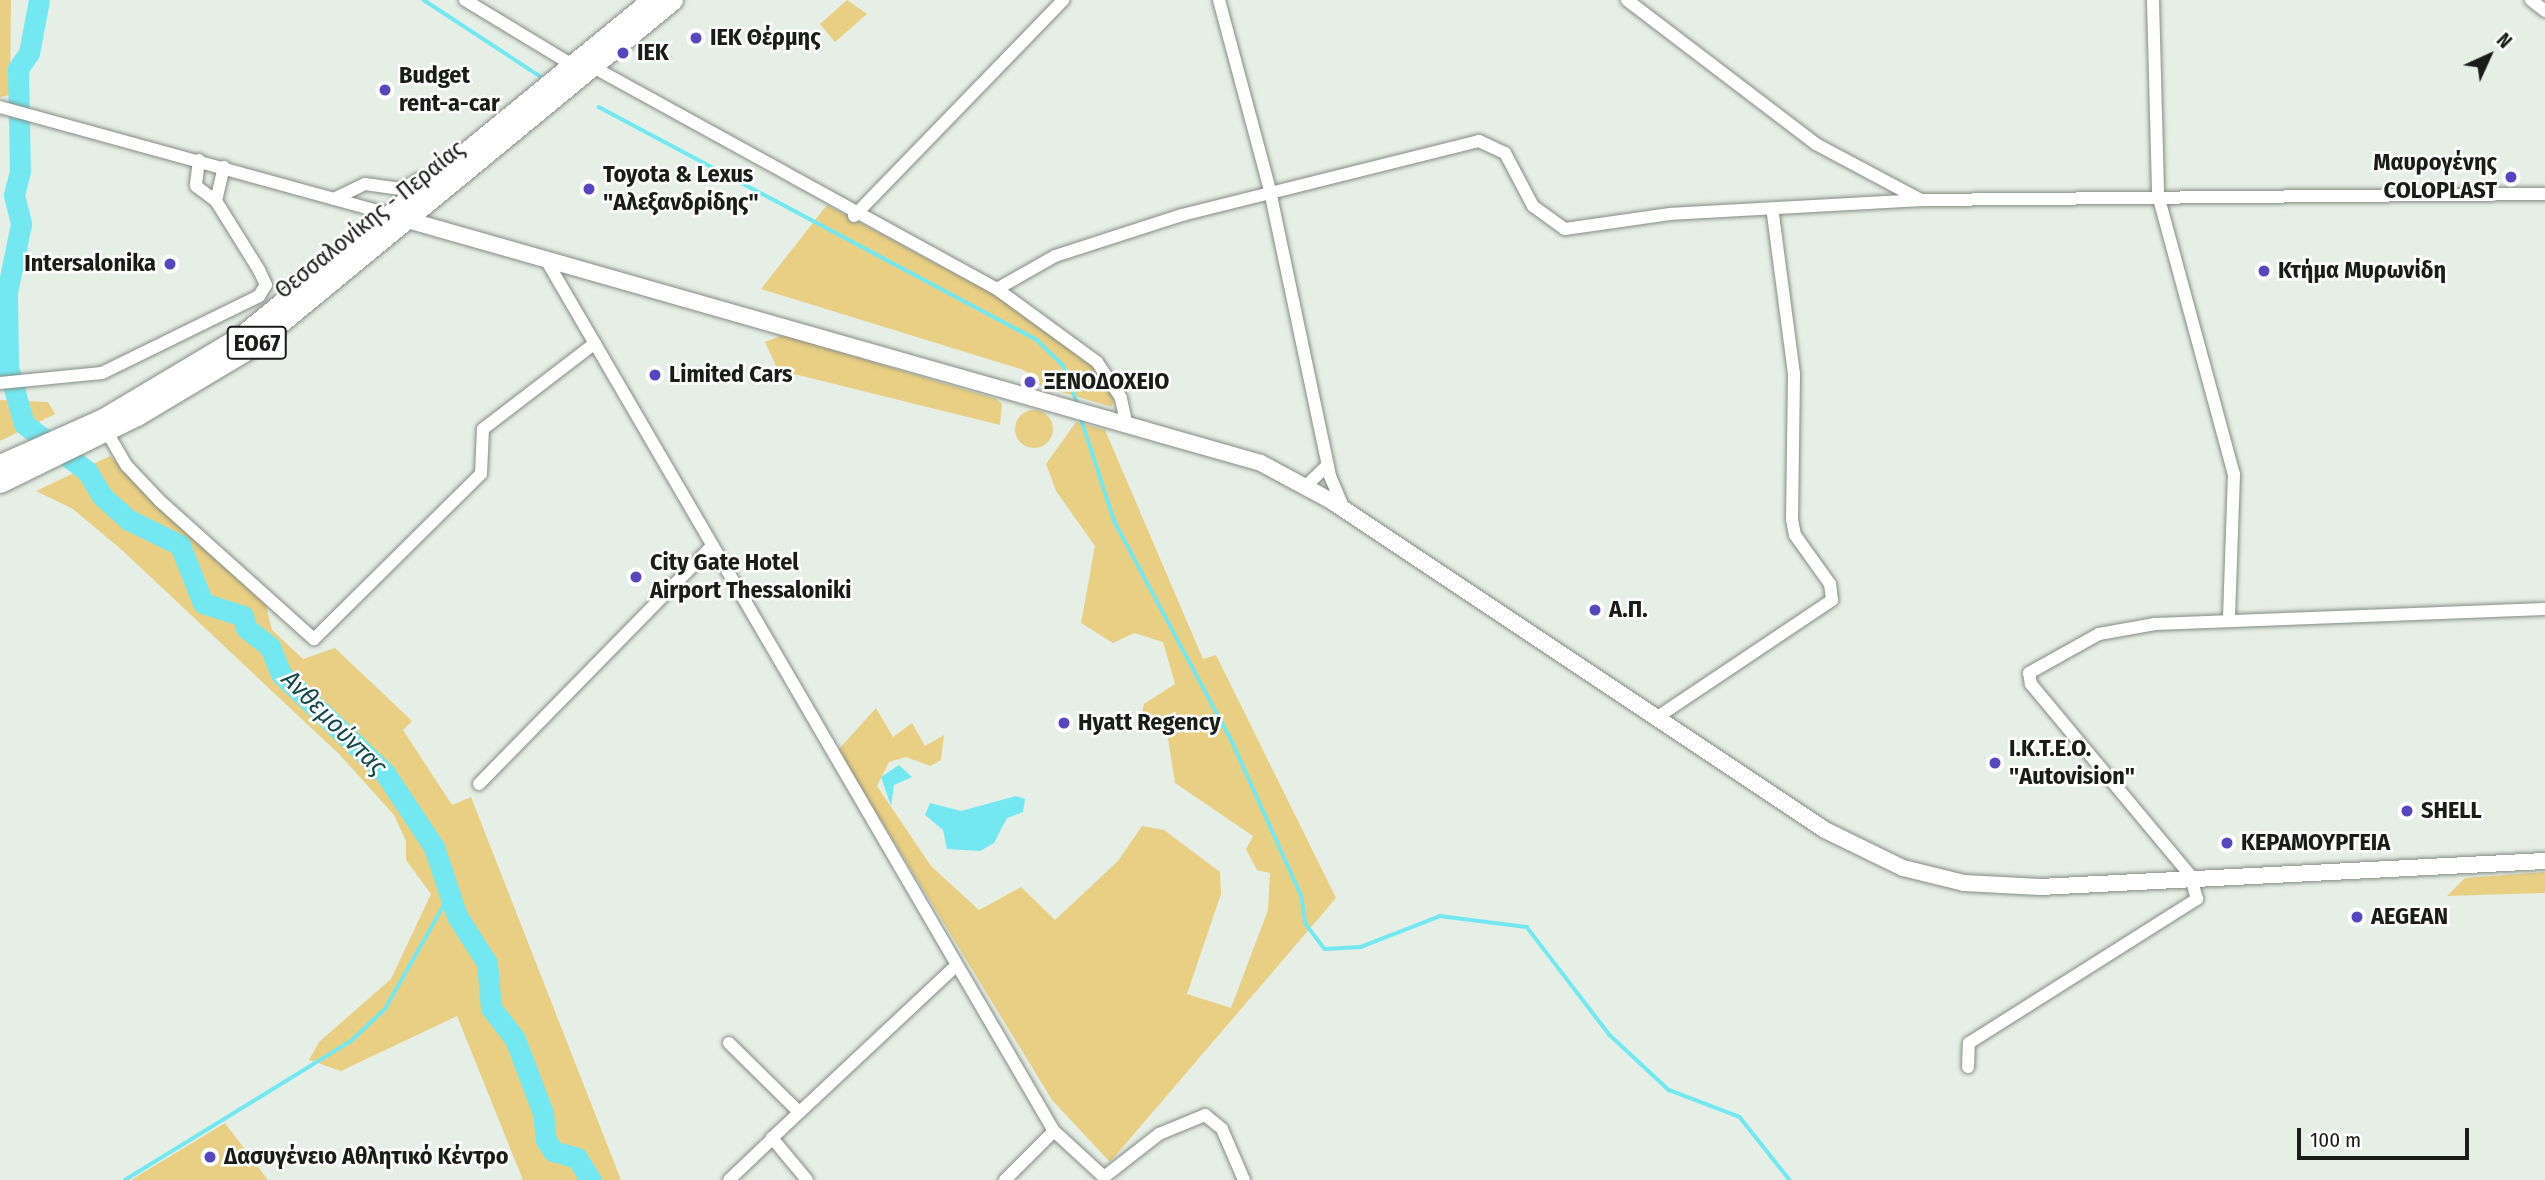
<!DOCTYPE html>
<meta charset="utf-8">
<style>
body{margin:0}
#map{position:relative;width:2545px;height:1180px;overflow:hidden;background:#e6efe6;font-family:"Fira Sans Condensed",sans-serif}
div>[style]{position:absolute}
.green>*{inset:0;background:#e8cf83}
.round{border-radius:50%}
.water>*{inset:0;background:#74e8f1}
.stream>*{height:3.5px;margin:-1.75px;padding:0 1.75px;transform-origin:1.75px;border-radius:1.75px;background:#74e8f1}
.river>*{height:21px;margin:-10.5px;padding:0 10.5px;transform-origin:10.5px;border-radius:10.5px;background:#74e8f1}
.roads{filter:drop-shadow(0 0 2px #848c84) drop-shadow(0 0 2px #848c84)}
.minor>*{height:12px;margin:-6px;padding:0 6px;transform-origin:6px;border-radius:6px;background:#fff}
.tertiary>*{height:16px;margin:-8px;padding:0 8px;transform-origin:8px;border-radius:8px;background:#fff}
.primary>*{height:19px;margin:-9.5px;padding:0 9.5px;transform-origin:9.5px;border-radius:9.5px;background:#fff}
.dots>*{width:19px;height:19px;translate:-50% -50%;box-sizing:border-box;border:4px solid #fff;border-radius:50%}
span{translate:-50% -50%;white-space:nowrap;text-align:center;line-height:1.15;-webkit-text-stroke:5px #fff;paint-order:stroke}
.shield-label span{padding:2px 5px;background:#fff;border:2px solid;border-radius:5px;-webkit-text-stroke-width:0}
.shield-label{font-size:23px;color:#191c19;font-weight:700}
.poi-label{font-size:24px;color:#191c19;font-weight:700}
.left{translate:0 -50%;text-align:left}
.right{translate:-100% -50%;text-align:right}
.street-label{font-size:24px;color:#191c19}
.water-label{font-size:26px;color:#12484b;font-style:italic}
.north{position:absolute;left:2454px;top:21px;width:70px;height:70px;-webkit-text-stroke:5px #fff;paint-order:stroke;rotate:45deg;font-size:19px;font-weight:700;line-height:28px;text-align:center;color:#191c19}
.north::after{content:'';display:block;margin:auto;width:24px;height:32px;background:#191c19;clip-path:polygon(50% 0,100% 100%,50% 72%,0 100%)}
.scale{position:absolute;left:2297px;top:1128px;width:172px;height:32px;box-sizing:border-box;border:4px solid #191c19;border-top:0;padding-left:9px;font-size:21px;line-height:24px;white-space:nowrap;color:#191c19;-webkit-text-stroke:5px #fff;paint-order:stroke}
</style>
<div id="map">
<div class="green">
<i style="clip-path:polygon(0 0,11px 0,10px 95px,0 97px)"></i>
<i style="clip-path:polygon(847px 0,867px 14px,835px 42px,820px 24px)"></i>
<i style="clip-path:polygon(827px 205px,1025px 311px,1093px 362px,1115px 392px,1112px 407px,1041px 386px,1024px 370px,761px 289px)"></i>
<i style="clip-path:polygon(783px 335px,996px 399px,1002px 404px,1000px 425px,778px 370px,765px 342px)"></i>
<i style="clip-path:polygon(0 400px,48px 402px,55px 414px,0 441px)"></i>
<i class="round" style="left:1015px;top:410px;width:38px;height:38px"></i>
<i style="clip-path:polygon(1076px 422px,1105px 430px,1203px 659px,1216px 655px,1336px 898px,1110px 1162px,1052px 1100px,838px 750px,876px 708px,893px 737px,912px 723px,925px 746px,944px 735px,941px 760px,930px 766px,906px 757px,889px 762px,877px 786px,931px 866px,979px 910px,1021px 887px,1055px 920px,1118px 861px,1142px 826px,1164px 830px,1220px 872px,1221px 894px,1187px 994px,1231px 1008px,1268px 910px,1270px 873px,1257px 870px,1246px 849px,1253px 836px,1175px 783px,1166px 726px,1142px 713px,1144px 704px,1175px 684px,1163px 642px,1134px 633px,1113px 643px,1081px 623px,1095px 546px,1056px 491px,1046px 464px)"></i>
<i style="clip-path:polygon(110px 456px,266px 605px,272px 630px,303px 659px,335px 648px,412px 721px,403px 730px,452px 805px,471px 797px,621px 1180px,523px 1180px,457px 1016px,341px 1071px,309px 1060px,319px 1042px,391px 979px,431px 894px,406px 860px,406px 841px,394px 815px,340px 755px,123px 551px,73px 509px,36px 491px)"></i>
<i style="clip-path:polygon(2545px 872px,2545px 893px,2447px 896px,2465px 878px)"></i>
<i style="clip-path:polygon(225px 1123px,268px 1180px,131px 1180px)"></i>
</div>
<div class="water">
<i style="clip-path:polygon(899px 765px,912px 777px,894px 785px,891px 806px,881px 777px)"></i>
<i style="clip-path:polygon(1016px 796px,1025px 799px,1023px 812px,1007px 818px,994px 843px,980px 851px,947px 849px,943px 830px,925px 815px,930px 803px,961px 811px)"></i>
</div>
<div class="stream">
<i style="left:424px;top:0;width:140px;rotate:33.3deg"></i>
<i style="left:599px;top:107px;width:496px;rotate:28deg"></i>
<i style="left:1037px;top:340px;width:37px;rotate:44deg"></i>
<i style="left:1064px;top:366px;width:45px;rotate:70.3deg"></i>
<i style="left:1080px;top:415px;width:113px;rotate:71.9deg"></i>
<i style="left:1115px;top:522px;width:248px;rotate:61.9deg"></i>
<i style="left:1232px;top:741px;width:171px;rotate:65.8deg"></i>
<i style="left:1302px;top:897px;width:27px;rotate:82deg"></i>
<i style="left:1306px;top:924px;width:31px;rotate:53deg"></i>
<i style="left:1325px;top:949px;width:36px;rotate:-3deg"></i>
<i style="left:1361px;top:947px;width:85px;rotate:-21.4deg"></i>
<i style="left:1440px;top:916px;width:88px;rotate:7.2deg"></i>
<i style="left:1527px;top:927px;width:136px;rotate:52.5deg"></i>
<i style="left:1610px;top:1035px;width:81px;rotate:43deg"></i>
<i style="left:1669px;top:1090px;width:76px;rotate:20.8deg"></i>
<i style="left:1740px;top:1117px;width:80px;rotate:51.6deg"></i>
<i style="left:125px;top:1180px;width:265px;rotate:-31.6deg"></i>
<i style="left:351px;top:1041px;width:47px;rotate:-43.3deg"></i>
<i style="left:385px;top:1009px;width:133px;rotate:-60.4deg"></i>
</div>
<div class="river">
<i style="left:39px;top:0;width:54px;rotate:100.7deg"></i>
<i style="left:29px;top:53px;width:19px;rotate:125deg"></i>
<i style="left:18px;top:69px;width:102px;rotate:88.9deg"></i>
<i style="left:20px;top:171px;width:25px;rotate:104deg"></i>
<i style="left:14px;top:195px;width:30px;rotate:76deg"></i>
<i style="left:21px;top:224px;width:69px;rotate:101.6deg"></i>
<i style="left:7px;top:292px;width:75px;rotate:89.2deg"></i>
<i style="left:8px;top:367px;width:59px;rotate:74.3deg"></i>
<i style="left:24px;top:424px;width:79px;rotate:36.7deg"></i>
<i style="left:87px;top:471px;width:29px;rotate:59deg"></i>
<i style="left:102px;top:496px;width:36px;rotate:42deg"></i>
<i style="left:129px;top:520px;width:57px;rotate:26.1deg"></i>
<i style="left:180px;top:545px;width:62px;rotate:68.4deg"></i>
<i style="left:203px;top:603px;width:42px;rotate:18deg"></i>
<i style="left:243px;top:616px;width:12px;rotate:76deg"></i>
<i style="left:246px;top:628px;width:31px;rotate:38deg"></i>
<i style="left:270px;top:647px;width:29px;rotate:68deg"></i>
<i style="left:281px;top:674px;width:144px;rotate:43.6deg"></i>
<i style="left:385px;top:773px;width:89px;rotate:56.5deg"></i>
<i style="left:434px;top:847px;width:73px;rotate:71.6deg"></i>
<i style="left:457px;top:916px;width:56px;rotate:57.4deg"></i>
<i style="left:487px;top:963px;width:45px;rotate:84.9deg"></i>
<i style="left:491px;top:1008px;width:39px;rotate:52deg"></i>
<i style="left:515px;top:1039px;width:79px;rotate:69.3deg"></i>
<i style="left:543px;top:1113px;width:27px;rotate:84deg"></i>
<i style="left:546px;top:1140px;width:13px;rotate:58deg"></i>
<i style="left:553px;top:1151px;width:25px;rotate:16deg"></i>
<i style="left:577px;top:1158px;width:26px;rotate:58deg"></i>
</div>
<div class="roads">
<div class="minor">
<i style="left:465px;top:0;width:127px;rotate:31.2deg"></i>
<i style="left:1219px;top:0;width:198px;rotate:75deg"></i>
<i style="left:1270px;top:191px;width:291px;rotate:78.1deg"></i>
<i style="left:1330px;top:476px;width:34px;rotate:67deg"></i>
<i style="left:1627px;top:0;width:238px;rotate:37.3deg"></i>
<i style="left:1816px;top:144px;width:119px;rotate:28.1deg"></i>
<i style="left:1921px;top:200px;width:624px;rotate:-0.55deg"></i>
<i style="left:2153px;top:0;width:195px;rotate:88.5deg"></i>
<i style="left:2158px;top:195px;width:289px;rotate:74.8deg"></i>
<i style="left:2234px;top:474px;width:146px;rotate:92deg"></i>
<i style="left:2531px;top:0;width:18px;rotate:38deg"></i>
<i style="left:593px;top:67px;width:461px;rotate:28.8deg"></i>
<i style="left:0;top:107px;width:406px;rotate:15.4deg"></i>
<i style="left:199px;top:160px;width:26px;rotate:97deg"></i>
<i style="left:196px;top:186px;width:25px;rotate:37deg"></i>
<i style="left:334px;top:199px;width:34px;rotate:-26deg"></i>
<i style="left:365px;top:184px;width:36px;rotate:8deg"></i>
<i style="left:401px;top:189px;width:21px;rotate:-28deg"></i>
<i style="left:854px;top:216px;width:301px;rotate:-45.9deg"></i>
<i style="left:545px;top:258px;width:1011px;rotate:59.76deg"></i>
<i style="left:1054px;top:1131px;width:68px;rotate:42.6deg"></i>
<i style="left:1104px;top:1177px;width:70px;rotate:-38deg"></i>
<i style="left:1159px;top:1134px;width:50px;rotate:-22.4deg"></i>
<i style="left:1205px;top:1115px;width:22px;rotate:39deg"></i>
<i style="left:1222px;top:1129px;width:56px;rotate:66.7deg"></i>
<i style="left:0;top:383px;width:102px;rotate:-5.6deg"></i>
<i style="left:102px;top:373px;width:175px;rotate:-26.1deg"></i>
<i style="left:259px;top:296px;width:13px;rotate:-58deg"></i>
<i style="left:266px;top:285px;width:17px;rotate:-115deg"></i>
<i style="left:259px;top:270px;width:81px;rotate:-121.9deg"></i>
<i style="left:216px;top:201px;width:35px;rotate:-77deg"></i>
<i style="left:1126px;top:422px;width:25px;rotate:-102deg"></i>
<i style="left:1121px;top:398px;width:43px;rotate:-123.7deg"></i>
<i style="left:1097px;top:362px;width:124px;rotate:-143.9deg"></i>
<i style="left:997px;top:289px;width:67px;rotate:-29.6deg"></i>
<i style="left:1055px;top:256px;width:133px;rotate:-17.9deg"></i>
<i style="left:1182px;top:215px;width:306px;rotate:-14deg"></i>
<i style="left:1479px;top:141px;width:29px;rotate:25deg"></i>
<i style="left:1505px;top:153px;width:60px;rotate:62.2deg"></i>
<i style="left:1533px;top:206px;width:39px;rotate:36deg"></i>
<i style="left:1565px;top:229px;width:106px;rotate:-8.1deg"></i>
<i style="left:1670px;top:214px;width:251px;rotate:-3.2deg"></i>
<i style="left:107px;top:432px;width:39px;rotate:60deg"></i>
<i style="left:127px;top:466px;width:48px;rotate:46.7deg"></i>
<i style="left:160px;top:501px;width:207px;rotate:41.9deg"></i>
<i style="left:314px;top:639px;width:235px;rotate:-44.7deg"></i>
<i style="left:481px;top:474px;width:45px;rotate:-87.5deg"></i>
<i style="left:483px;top:429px;width:141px;rotate:-37.5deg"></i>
<i style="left:1306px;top:486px;width:30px;rotate:-44deg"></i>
<i style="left:1656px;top:718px;width:212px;rotate:-33.8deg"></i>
<i style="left:1832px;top:600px;width:16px;rotate:-97deg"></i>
<i style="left:1830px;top:584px;width:60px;rotate:-125.5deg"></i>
<i style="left:1795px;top:535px;width:16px;rotate:-101deg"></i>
<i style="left:1792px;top:519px;width:145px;rotate:-89.2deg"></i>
<i style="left:1794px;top:374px;width:167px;rotate:-97.5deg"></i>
<i style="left:479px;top:784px;width:332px;rotate:-45.6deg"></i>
<i style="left:729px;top:1043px;width:98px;rotate:44.6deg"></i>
<i style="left:1968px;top:1067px;width:24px;rotate:-88deg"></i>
<i style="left:1969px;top:1043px;width:270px;rotate:-32.3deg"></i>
<i style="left:2197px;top:899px;width:25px;rotate:-106deg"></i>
<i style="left:2190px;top:875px;width:249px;rotate:-129.8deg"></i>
<i style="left:2031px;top:684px;width:11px;rotate:-100deg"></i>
<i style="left:2029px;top:673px;width:80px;rotate:-29.1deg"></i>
<i style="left:2099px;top:634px;width:57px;rotate:-10.1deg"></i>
<i style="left:2155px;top:624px;width:390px;rotate:-2.2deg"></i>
<i style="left:729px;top:1180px;width:58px;rotate:-43.6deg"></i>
<i style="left:807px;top:1180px;width:55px;rotate:-129.8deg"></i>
<i style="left:772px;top:1138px;width:252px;rotate:-43.1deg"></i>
<i style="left:1005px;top:1180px;width:69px;rotate:-45deg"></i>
</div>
<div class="tertiary">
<i style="left:397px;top:217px;width:898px;rotate:15.89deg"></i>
<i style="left:1261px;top:463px;width:82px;rotate:28.4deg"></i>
<i style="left:1333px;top:502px;width:591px;rotate:33.69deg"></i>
<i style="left:1825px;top:830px;width:87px;rotate:26deg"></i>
<i style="left:1903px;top:868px;width:63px;rotate:13.8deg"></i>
<i style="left:1964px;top:883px;width:76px;rotate:3deg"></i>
<i style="left:2040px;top:887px;width:506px;rotate:-2.95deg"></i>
</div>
<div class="primary">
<i style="left:0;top:464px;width:113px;rotate:-24.1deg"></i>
<i style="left:103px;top:418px;width:162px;rotate:-30.8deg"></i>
<i style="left:242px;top:335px;width:529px;rotate:-39.32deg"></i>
<i style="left:0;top:483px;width:153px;rotate:-26.1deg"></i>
<i style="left:137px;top:416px;width:131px;rotate:-30.9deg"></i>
<i style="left:249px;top:349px;width:549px;rotate:-39.46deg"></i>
</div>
</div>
<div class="dots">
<i style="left:696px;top:38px;background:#5747be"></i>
<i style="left:623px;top:53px;background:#5747be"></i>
<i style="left:385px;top:90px;background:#5747be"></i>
<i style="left:2511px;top:177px;background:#5747be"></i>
<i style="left:589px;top:189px;background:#5747be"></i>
<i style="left:170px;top:264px;background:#5747be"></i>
<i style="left:2264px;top:271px;background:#5747be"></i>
<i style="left:655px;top:375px;background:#5747be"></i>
<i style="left:1030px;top:382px;background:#5747be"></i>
<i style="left:636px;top:577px;background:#5747be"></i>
<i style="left:1595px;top:610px;background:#5747be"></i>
<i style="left:1064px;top:723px;background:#5747be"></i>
<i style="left:1995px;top:763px;background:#5747be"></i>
<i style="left:2407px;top:811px;background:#5747be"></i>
<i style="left:2227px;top:843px;background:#5747be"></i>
<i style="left:2357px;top:917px;background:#5747be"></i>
<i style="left:210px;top:1157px;background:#5747be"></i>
</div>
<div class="shield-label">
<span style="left:257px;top:343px">ΕΟ67</span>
</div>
<div class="poi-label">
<span class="left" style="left:710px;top:38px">ΙΕΚ Θέρμης</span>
<span class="left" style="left:637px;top:53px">ΙΕΚ</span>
<span class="left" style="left:399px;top:90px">Budget<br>rent-a-car</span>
<span class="right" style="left:2497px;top:177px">Μαυρογένης<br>COLOPLAST</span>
<span class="left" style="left:603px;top:189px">Toyota &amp; Lexus<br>"Αλεξανδρίδης"</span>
<span class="right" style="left:156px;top:264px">Intersalonika</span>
<span class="left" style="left:2278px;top:271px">Κτήμα Μυρωνίδη</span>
<span class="left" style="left:669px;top:375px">Limited Cars</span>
<span class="left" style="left:1044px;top:382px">ΞΕΝΟΔΟΧΕΙΟ</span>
<span class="left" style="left:650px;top:577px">City Gate Hotel<br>Airport Thessaloniki</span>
<span class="left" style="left:1609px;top:610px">Α.Π.</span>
<span class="left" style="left:1078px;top:723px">Hyatt Regency</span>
<span class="left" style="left:2009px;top:763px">I.Κ.Τ.Ε.Ο.<br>"Autovision"</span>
<span class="left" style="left:2421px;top:811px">SHELL</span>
<span class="left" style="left:2241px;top:843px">ΚΕΡΑΜΟΥΡΓΕΙΑ</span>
<span class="left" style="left:2371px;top:917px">AEGEAN</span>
<span class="left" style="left:224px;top:1157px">Δασυγένειο Αθλητικό Κέντρο</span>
</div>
<div class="street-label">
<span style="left:370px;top:220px;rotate:-39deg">Θεσσαλονίκης - Περαίας</span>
</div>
<div class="water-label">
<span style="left:334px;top:723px;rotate:45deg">Ανθεμούντας</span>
</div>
<div class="north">N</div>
<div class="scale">100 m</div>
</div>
